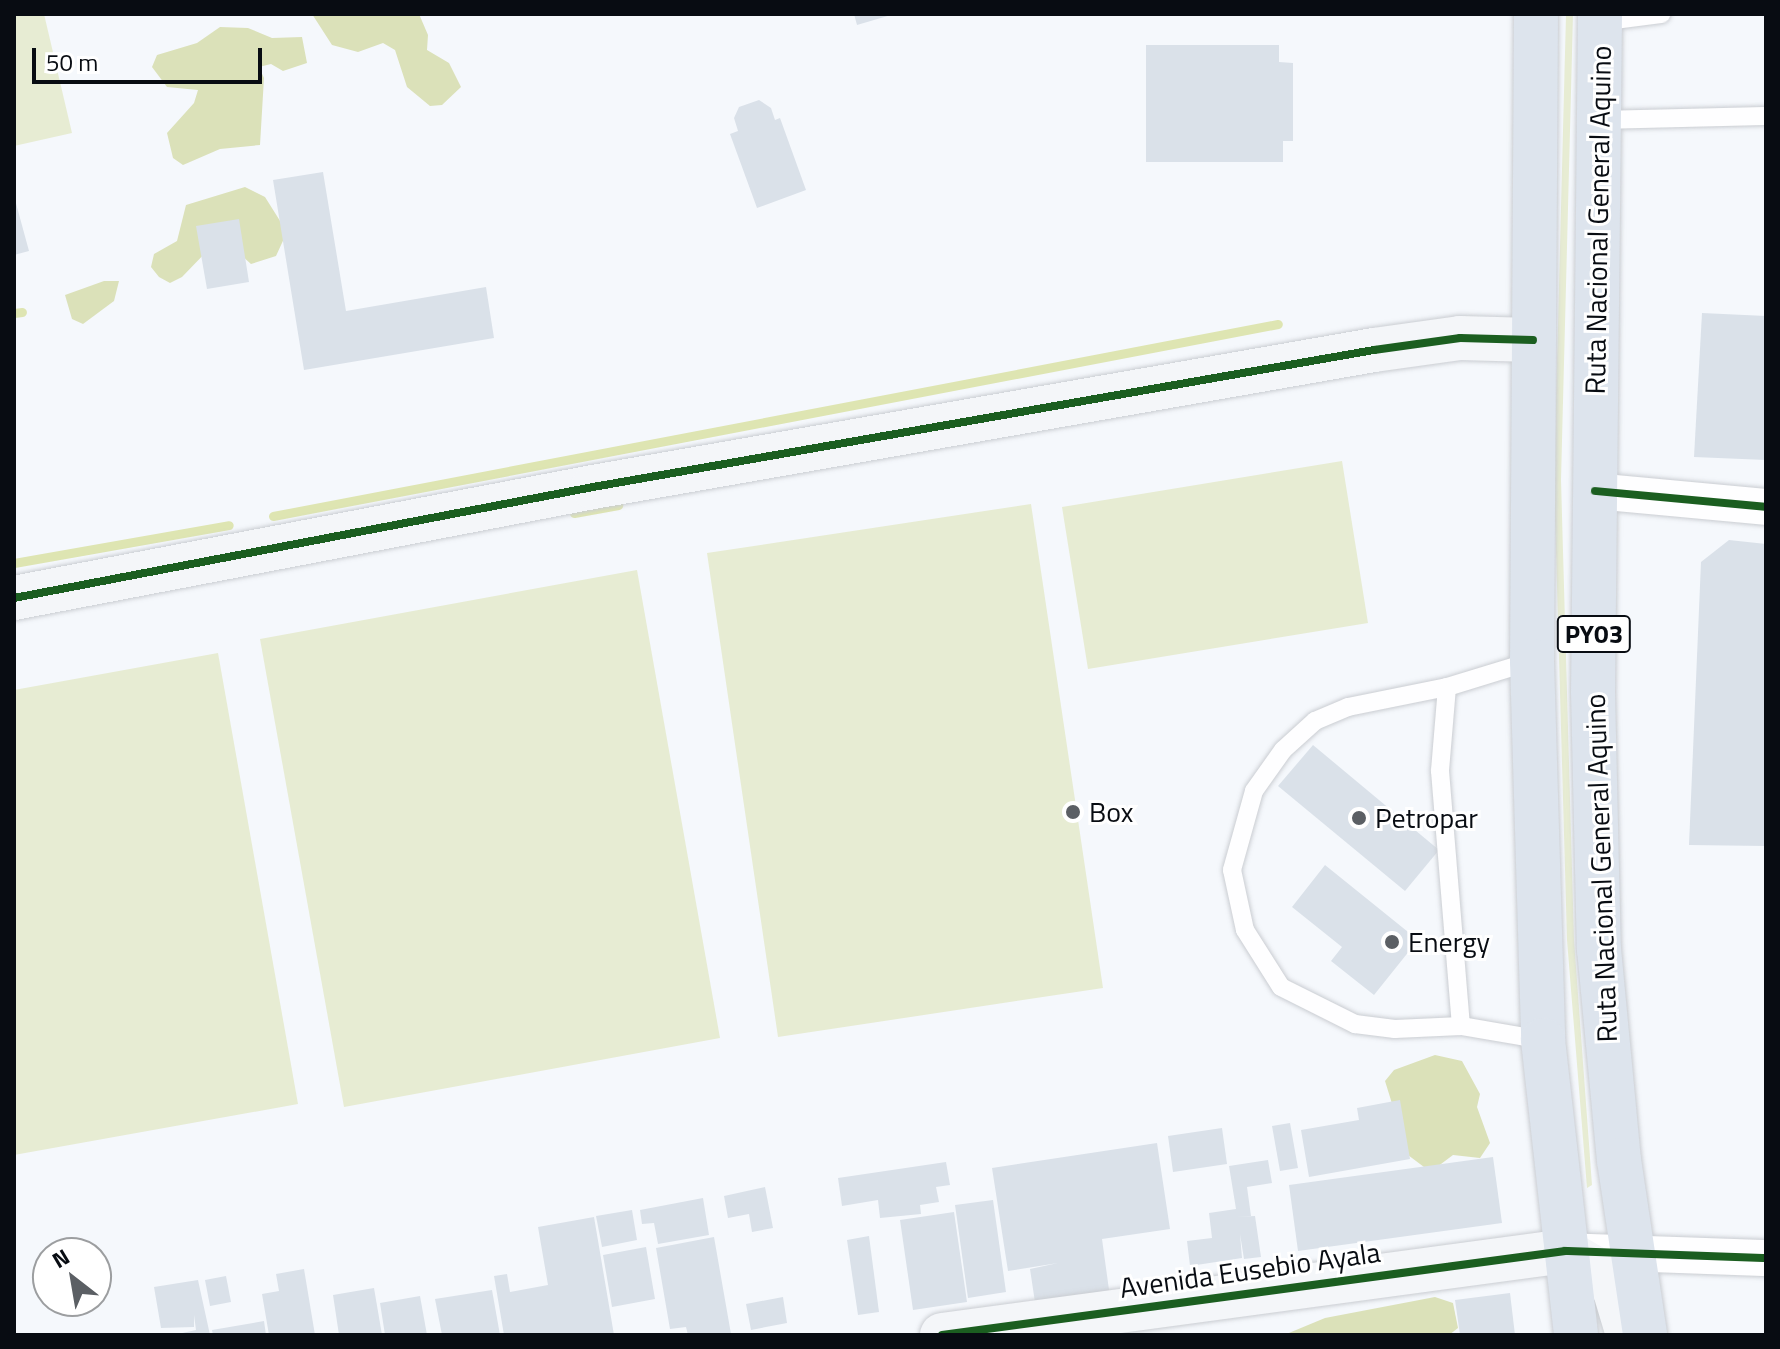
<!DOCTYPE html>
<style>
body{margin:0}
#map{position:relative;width:1780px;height:1349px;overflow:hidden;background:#f5f8fc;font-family:"Titillium Web",sans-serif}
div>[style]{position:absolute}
.green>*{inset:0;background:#e7ecd3}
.forest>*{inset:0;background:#dbe1b9}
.stream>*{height:9px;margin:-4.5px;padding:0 4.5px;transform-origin:4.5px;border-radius:4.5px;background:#dee5b2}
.building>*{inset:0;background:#dae1e9}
.roads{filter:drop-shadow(0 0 2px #cacdd2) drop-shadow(0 0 2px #cacdd2)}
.lane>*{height:18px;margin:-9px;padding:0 9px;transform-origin:9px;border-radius:9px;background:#fefeff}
.street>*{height:36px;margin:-18px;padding:0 18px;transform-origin:18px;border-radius:18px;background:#fefeff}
.secondary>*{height:44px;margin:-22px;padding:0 22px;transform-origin:22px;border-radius:22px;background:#f4f6f9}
.highway>*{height:44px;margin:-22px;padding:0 22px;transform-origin:22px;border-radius:22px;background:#dde4ed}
.cycleway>*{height:8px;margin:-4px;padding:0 4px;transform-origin:4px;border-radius:4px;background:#1b5e20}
.dots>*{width:22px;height:22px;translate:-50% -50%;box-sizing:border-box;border:4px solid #fff;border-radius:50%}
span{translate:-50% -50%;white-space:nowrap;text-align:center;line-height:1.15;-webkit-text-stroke:6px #fff;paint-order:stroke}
.shield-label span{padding:2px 6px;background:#fff;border:2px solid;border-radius:6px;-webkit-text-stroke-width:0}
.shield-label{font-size:26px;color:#080c12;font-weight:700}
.street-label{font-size:28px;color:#080c12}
.poi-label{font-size:28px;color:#080c12}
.left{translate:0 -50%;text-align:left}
.frame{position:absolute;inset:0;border:16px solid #080c12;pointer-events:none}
.north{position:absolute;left:32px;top:1237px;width:80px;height:80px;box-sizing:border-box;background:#fff;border:2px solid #9c9ea0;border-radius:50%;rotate:329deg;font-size:22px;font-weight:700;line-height:32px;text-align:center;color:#080c12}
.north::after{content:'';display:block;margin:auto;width:28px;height:36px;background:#5b5f64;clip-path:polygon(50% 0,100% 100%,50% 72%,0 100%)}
.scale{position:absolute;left:32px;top:48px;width:230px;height:36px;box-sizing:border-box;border:4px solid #080c12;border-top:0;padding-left:10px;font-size:24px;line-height:28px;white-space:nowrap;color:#080c12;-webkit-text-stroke:6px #fff;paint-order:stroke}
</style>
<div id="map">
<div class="green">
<i style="clip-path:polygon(14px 14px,44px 14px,72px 133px,14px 146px)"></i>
<i style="clip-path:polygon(1566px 14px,1573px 14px,1561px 480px,1574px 940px,1592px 1185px,1587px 1188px,1567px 940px,1554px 480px)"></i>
<i style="clip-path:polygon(1342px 461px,1368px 623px,1088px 669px,1062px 507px)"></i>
<i style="clip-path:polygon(1031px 504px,1103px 988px,778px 1037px,707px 553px)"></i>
<i style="clip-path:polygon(637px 570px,720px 1038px,344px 1107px,260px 639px)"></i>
<i style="clip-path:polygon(218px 653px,298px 1104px,14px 1155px,14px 690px)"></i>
</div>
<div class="forest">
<i style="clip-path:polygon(312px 14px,419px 14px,428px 35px,427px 50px,449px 63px,461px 87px,442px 105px,430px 106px,407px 87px,395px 50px,383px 43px,358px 52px,332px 45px)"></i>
<i style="clip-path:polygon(220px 27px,248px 28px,272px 38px,302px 37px,307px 63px,283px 71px,271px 64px,259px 67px,264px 78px,260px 145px,220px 149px,183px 165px,173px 158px,167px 133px,194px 103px,198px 90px,167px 87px,152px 67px,157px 55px,197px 43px)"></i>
<i style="clip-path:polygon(245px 187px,265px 197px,287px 232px,276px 256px,251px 264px,241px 255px,210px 248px,182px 277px,170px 283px,159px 277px,151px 267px,154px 254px,177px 241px,186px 205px)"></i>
<i style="clip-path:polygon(104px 281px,119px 281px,114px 301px,83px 324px,72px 319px,65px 295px)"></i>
<i style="clip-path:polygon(1435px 1055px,1462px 1061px,1480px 1094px,1477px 1107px,1490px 1143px,1480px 1158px,1453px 1155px,1437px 1167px,1424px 1167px,1408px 1155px,1385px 1081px,1394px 1070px)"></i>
<i style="clip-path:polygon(1435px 1297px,1453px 1303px,1458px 1328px,1449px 1335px,1284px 1335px,1325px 1318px)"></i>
</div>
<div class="stream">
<i style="left:14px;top:313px;width:8px;rotate:-7deg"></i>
<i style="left:574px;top:513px;width:45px;rotate:-10.3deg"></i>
<i style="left:273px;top:516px;width:1023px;rotate:-10.82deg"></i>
<i style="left:14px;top:563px;width:218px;rotate:-10deg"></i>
</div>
<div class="building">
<i style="clip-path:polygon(854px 14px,891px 14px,891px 15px,857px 25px)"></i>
<i style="clip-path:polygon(1146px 45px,1279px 45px,1279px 62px,1293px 63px,1293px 141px,1283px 141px,1283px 162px,1146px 162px)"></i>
<i style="clip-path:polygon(759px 100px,771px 108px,775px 120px,780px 118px,806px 190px,757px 208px,730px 134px,738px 131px,734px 118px,739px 107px)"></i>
<i style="clip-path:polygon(323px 172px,346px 311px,486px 287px,494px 338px,304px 370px,273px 180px)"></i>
<i style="clip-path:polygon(14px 196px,29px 251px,14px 255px)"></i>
<i style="clip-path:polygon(239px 219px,249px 282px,207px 289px,196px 226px)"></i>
<i style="clip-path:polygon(1702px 313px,1766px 316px,1766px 460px,1694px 457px)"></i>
<i style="clip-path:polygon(1729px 540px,1766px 544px,1766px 846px,1689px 845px,1701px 562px)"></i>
<i style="clip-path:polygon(1313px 745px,1439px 850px,1405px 891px,1278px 786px)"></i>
<i style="clip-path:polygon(1325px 865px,1418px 940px,1374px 995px,1331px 961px,1342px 947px,1292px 907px)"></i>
<i style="clip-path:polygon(1400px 1100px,1410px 1159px,1309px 1177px,1301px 1130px,1359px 1120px,1357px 1108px)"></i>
<i style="clip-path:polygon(1290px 1123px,1298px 1168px,1280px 1171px,1272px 1126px)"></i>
<i style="clip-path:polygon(1222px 1128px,1227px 1164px,1173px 1172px,1168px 1136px)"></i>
<i style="clip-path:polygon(1157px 1143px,1170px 1229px,1102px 1239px,1110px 1297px,1036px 1309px,1030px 1269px,1058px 1263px,1008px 1271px,992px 1168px)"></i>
<i style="clip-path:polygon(1493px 1157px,1502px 1223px,1298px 1251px,1289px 1185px)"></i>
<i style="clip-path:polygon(1268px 1160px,1272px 1183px,1247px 1187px,1251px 1216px,1236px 1217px,1255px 1216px,1261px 1257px,1244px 1259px,1240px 1234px,1242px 1258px,1190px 1266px,1187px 1241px,1212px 1238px,1209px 1213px,1236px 1209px,1229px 1166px)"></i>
<i style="clip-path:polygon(946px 1162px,950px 1185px,936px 1187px,939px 1202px,920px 1205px,921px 1214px,880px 1218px,878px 1200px,842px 1206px,838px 1178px)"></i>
<i style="clip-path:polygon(765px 1187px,773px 1228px,752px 1232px,749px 1214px,728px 1218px,724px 1196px)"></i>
<i style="clip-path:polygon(703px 1198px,709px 1235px,658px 1244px,654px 1223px,642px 1224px,640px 1210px)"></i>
<i style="clip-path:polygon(993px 1200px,1006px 1292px,968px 1298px,955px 1205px)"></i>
<i style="clip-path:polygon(632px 1210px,637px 1240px,602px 1247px,596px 1216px)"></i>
<i style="clip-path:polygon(954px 1212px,967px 1302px,913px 1310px,900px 1220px)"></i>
<i style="clip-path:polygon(594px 1217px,614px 1335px,504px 1335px,494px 1276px,507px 1274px,510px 1292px,548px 1285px,538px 1227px)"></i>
<i style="clip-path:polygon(869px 1236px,879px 1312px,858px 1315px,847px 1240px)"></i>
<i style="clip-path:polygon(714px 1237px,731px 1334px,688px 1335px,686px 1327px,670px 1329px,656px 1248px)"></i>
<i style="clip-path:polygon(646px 1247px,655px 1299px,612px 1307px,603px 1255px)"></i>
<i style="clip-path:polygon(304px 1269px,315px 1335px,269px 1335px,262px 1294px,279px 1291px,276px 1274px)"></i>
<i style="clip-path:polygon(226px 1276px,231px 1302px,210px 1306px,205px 1280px)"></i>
<i style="clip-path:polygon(198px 1280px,210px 1335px,173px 1335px,196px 1330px,194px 1315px,194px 1327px,161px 1328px,154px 1287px)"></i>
<i style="clip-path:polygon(374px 1288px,382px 1335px,339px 1335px,333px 1295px)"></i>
<i style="clip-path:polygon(492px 1290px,500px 1335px,442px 1335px,435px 1299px)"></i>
<i style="clip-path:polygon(1510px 1293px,1515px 1335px,1460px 1335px,1455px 1300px)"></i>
<i style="clip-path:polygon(420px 1296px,427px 1335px,385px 1335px,380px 1303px)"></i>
<i style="clip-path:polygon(783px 1297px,787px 1323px,751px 1330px,746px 1304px)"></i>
<i style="clip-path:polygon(264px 1321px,266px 1335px,213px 1335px,212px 1330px)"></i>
</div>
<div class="roads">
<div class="lane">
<i style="left:1600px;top:22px;width:62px;rotate:-7.5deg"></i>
<i style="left:1598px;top:120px;width:168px;rotate:-1.4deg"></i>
<i style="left:1532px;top:661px;width:89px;rotate:163deg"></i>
<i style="left:1447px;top:687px;width:84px;rotate:94.8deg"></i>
<i style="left:1440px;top:771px;width:256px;rotate:85.3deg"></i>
<i style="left:1461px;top:1026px;width:83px;rotate:9.7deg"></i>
<i style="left:1447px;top:687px;width:101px;rotate:168.6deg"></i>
<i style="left:1348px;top:707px;width:36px;rotate:157deg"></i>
<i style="left:1315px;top:721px;width:43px;rotate:137.8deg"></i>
<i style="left:1283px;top:750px;width:50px;rotate:125.3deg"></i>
<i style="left:1254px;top:791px;width:82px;rotate:105.6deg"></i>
<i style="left:1232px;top:870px;width:61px;rotate:77.8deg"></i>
<i style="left:1245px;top:930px;width:67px;rotate:57.7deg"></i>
<i style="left:1281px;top:987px;width:83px;rotate:26.6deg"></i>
<i style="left:1355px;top:1024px;width:40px;rotate:7.1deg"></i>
<i style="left:1395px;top:1029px;width:66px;rotate:-2.6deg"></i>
</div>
<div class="street">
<i style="left:1595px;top:491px;width:172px;rotate:5.3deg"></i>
<i style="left:1565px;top:1251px;width:201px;rotate:2deg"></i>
</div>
<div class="secondary">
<i style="left:14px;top:598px;width:590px;rotate:-10.85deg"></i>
<i style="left:593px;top:487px;width:793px;rotate:-9.95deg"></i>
<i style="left:1374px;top:350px;width:87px;rotate:-7.9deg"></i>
<i style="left:1460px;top:338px;width:73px;rotate:1.6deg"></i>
<i style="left:942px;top:1335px;width:629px;rotate:-7.68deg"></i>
<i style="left:1565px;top:1251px;width:32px;rotate:30deg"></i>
<i style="left:1593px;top:1267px;width:30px;rotate:45deg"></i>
<i style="left:1614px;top:1288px;width:49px;rotate:73.4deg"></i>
</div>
<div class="highway">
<i style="left:1536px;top:14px;width:647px;rotate:90.35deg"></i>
<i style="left:1532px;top:661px;width:379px;rotate:88.3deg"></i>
<i style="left:1543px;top:1040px;width:297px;rotate:83.6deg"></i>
<i style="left:1600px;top:14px;width:678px;rotate:90.59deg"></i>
<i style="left:1593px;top:692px;width:257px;rotate:88.7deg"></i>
<i style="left:1599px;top:949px;width:212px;rotate:84.6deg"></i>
<i style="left:1619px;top:1160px;width:177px;rotate:81.5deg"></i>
</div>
</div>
<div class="cycleway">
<i style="left:1595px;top:491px;width:172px;rotate:5.3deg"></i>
<i style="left:14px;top:598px;width:590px;rotate:-10.85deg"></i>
<i style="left:593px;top:487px;width:793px;rotate:-9.95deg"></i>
<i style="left:1374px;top:350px;width:87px;rotate:-7.9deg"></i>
<i style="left:1460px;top:338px;width:73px;rotate:1.6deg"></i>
<i style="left:942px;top:1335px;width:629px;rotate:-7.68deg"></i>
<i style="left:1565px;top:1251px;width:201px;rotate:2deg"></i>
</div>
<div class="dots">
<i style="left:1073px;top:812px;background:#5b5f64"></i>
<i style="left:1359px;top:818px;background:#5b5f64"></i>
<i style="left:1392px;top:942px;background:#5b5f64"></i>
</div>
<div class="shield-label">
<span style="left:1594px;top:634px">PY03</span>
</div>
<div class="street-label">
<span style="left:1598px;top:220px;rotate:-89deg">Ruta Nacional General Aquino</span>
<span style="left:1601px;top:868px;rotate:-92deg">Ruta Nacional General Aquino</span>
<span style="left:1250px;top:1270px;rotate:-8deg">Avenida Eusebio Ayala</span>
</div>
<div class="poi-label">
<span class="left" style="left:1089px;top:812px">Box</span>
<span class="left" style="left:1375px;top:818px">Petropar</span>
<span class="left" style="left:1408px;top:942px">Energy</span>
</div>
<div class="frame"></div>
<div class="north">N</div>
<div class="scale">50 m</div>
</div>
